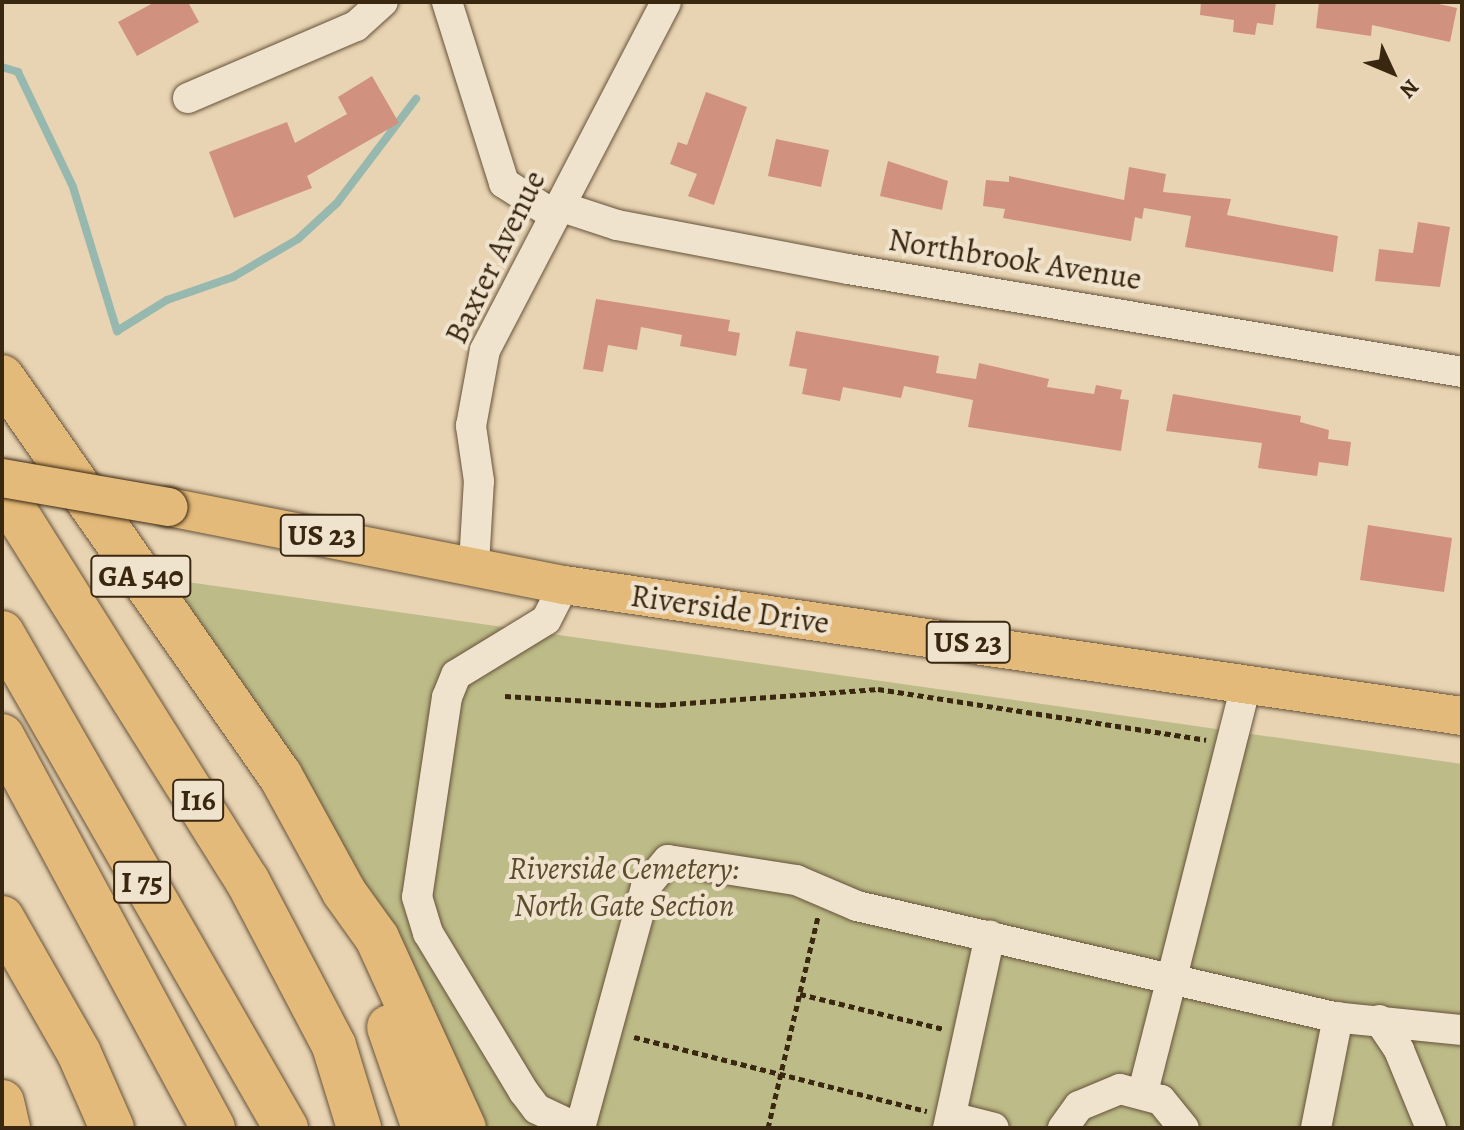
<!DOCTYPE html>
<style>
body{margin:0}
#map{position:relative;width:1464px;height:1130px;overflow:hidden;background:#e8d4b3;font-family:Alegreya,serif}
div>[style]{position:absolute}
.green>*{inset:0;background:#bdbb88}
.stream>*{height:8px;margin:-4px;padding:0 4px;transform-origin:4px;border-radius:4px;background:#97b8af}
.building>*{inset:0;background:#d0917e}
.path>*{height:5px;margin-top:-2.5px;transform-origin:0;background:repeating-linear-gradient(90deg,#3a2710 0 6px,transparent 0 10px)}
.roads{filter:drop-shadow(0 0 2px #665239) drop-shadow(0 0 2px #665239)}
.minor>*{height:30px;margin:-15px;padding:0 15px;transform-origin:15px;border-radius:15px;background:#f0e3ce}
.major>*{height:38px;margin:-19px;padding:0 19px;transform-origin:19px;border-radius:19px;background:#e4ba7a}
.highway>*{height:44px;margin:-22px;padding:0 22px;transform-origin:22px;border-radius:22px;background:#e4ba7a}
.bridges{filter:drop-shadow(0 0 2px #3a2710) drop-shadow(0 0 2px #3a2710)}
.major-bridge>*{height:38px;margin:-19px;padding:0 19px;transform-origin:19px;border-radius:19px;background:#e4ba7a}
span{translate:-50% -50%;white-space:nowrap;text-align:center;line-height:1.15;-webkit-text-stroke:8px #f0e3ce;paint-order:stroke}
.shield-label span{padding:2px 6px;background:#f0e3ce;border:2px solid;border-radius:6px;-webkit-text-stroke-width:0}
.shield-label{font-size:30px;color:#3a2710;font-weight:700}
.street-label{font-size:32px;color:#3a2710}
.park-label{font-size:32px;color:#5b4c2e;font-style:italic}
.frame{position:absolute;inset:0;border:4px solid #3a2710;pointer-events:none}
.north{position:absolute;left:1352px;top:32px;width:80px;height:80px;-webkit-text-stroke:6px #f0e3ce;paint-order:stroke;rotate:134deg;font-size:22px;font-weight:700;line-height:32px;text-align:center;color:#3a2710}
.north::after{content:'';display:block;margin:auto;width:28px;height:36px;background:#3a2710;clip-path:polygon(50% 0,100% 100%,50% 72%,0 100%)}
</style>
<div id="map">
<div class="green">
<i style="clip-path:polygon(152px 577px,1462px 764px,1462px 1128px,486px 1128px)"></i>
</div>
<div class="stream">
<i style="left:2px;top:67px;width:17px;rotate:17deg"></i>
<i style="left:18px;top:72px;width:127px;rotate:64.4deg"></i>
<i style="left:73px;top:187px;width:151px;rotate:73deg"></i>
<i style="left:117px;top:331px;width:59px;rotate:-31.8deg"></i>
<i style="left:167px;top:300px;width:70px;rotate:-19.2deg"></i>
<i style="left:233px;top:277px;width:75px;rotate:-30.3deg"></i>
<i style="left:298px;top:239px;width:53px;rotate:-42.7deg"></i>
<i style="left:337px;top:203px;width:131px;rotate:-52.8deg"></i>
</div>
<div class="building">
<i style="clip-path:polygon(155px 2px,188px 2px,199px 22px,137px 56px,118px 22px)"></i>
<i style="clip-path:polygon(1201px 2px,1276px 2px,1273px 25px,1257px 23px,1255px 35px,1233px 32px,1234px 20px,1200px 15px)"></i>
<i style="clip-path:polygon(1319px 2px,1430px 2px,1457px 8px,1450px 42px,1372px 25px,1371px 36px,1316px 28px)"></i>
<i style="clip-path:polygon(372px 76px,399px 123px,307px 176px,312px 188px,234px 218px,209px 152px,287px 122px,295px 143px,347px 114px,338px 97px)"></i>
<i style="clip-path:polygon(706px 92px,747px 107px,714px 205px,688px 196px,697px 174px,670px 164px,678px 142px,687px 145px)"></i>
<i style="clip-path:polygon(776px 139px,829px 150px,821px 187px,768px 176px)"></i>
<i style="clip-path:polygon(888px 161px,948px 181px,942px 210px,880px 196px)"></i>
<i style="clip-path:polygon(1129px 167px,1166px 174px,1163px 192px,1231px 199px,1227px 215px,1338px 236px,1333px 272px,1185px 247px,1191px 216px,1144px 208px,1142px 219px,1135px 217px,1131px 241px,1003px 218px,1005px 209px,983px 206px,986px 180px,1009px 182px,1009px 176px,1124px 200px)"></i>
<i style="clip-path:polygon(1418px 222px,1450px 227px,1440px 287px,1375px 281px,1379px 249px,1413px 253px)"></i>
<i style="clip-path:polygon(596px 299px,730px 320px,728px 331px,740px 333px,736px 356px,680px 346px,682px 335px,641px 327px,637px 350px,608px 345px,603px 372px,583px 369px)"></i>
<i style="clip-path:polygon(796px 331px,939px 356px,936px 373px,976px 379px,979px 363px,1049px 379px,1047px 387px,1094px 394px,1096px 385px,1122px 390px,1120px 399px,1129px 400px,1121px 451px,968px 427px,973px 400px,904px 386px,901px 398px,843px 387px,840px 401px,802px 394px,807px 369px,789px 366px)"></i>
<i style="clip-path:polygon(1173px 394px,1301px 416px,1300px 422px,1329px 430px,1328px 439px,1351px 442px,1348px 466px,1319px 462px,1317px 476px,1258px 468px,1262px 443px,1166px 431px)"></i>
<i style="clip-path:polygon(1368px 525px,1452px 538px,1444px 592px,1360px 580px)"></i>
</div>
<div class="path">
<i style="left:505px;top:696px;width:155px;rotate:3.3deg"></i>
<i style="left:660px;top:705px;width:219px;rotate:-4.2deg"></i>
<i style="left:878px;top:689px;width:332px;rotate:8.8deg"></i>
<i style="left:800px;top:994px;width:148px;rotate:13.7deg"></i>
<i style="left:634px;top:1037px;width:302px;rotate:14.2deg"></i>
<i style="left:768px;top:1128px;width:218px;rotate:-76.7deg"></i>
</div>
<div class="roads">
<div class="minor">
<i style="left:447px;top:2px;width:190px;rotate:72.5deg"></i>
<i style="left:504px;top:183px;width:59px;rotate:32.6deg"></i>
<i style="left:188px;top:98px;width:183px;rotate:-23.2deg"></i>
<i style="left:356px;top:26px;width:36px;rotate:-42deg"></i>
<i style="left:559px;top:206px;width:61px;rotate:18.1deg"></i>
<i style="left:617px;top:225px;width:235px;rotate:10.8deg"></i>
<i style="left:848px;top:269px;width:623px;rotate:9.52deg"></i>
<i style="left:474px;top:564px;width:83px;rotate:-86.6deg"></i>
<i style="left:479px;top:481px;width:56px;rotate:-98.3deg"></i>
<i style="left:471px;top:426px;width:77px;rotate:-79.6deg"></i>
<i style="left:485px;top:350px;width:392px;rotate:-62.5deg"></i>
<i style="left:564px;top:585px;width:39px;rotate:117deg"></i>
<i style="left:546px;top:620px;width:105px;rotate:148.6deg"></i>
<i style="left:456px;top:675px;width:24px;rotate:112deg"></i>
<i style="left:447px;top:697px;width:202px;rotate:98.5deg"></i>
<i style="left:417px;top:897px;width:38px;rotate:73deg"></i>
<i style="left:428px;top:933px;width:186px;rotate:58.9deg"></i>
<i style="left:524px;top:1092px;width:21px;rotate:53deg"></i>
<i style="left:537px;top:1109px;width:44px;rotate:25.4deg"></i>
<i style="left:1379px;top:1020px;width:36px;rotate:56deg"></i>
<i style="left:1399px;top:1050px;width:84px;rotate:67.7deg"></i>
<i style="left:1143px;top:1092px;width:423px;rotate:-75.8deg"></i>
<i style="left:951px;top:1117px;width:44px;rotate:14.3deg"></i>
<i style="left:580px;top:1128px;width:251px;rotate:-74.7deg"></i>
<i style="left:646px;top:886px;width:34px;rotate:-50deg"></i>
<i style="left:668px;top:860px;width:130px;rotate:8.9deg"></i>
<i style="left:796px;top:880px;width:66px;rotate:23.1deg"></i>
<i style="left:857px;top:906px;width:489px;rotate:13.1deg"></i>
<i style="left:1333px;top:1017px;width:130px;rotate:5.8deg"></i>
<i style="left:948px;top:1128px;width:197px;rotate:-77.7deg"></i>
<i style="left:1063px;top:1128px;width:27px;rotate:-54deg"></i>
<i style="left:1079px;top:1106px;width:44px;rotate:-22.5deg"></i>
<i style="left:1120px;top:1089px;width:42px;rotate:15deg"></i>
<i style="left:1161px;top:1100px;width:36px;rotate:51deg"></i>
<i style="left:1316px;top:1128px;width:113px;rotate:-78.8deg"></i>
</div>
<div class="major">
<i style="left:169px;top:507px;width:403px;rotate:11.2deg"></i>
<i style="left:564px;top:585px;width:908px;rotate:8.3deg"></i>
</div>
<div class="highway">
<i style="left:2px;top:377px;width:485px;rotate:55.1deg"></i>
<i style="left:280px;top:775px;width:133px;rotate:61.3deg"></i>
<i style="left:344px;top:892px;width:57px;rotate:54.3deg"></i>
<i style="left:377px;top:938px;width:209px;rotate:65.4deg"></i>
<i style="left:2px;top:490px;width:461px;rotate:57.9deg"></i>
<i style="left:247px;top:880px;width:187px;rotate:62.3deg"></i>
<i style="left:334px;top:1046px;width:86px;rotate:73deg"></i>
<i style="left:2px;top:633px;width:571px;rotate:60.16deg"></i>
<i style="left:2px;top:736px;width:445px;rotate:61.7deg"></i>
<i style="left:2px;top:918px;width:155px;rotate:60.3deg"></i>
<i style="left:79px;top:1053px;width:82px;rotate:66.3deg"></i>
<i style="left:389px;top:1027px;width:107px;rotate:70.9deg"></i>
<i style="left:2px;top:1102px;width:27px;rotate:77deg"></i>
</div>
</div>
<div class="bridges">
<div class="major-bridge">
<i style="left:2px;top:478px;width:169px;rotate:9.9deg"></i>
</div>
</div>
<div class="shield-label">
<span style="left:322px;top:535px">US 23</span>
<span style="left:141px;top:576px">GA 540</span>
<span style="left:968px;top:642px">US 23</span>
<span style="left:198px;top:800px">I16</span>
<span style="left:142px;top:882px">I 75</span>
</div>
<div class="street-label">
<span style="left:495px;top:257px;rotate:-64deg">Baxter Avenue</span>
<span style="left:1015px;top:259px;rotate:9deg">Northbrook Avenue</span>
<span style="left:730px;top:609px;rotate:8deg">Riverside Drive</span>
</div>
<div class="park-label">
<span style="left:624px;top:887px">Riverside Cemetery:<br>North Gate Section</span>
</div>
<div class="frame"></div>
<div class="north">N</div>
</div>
